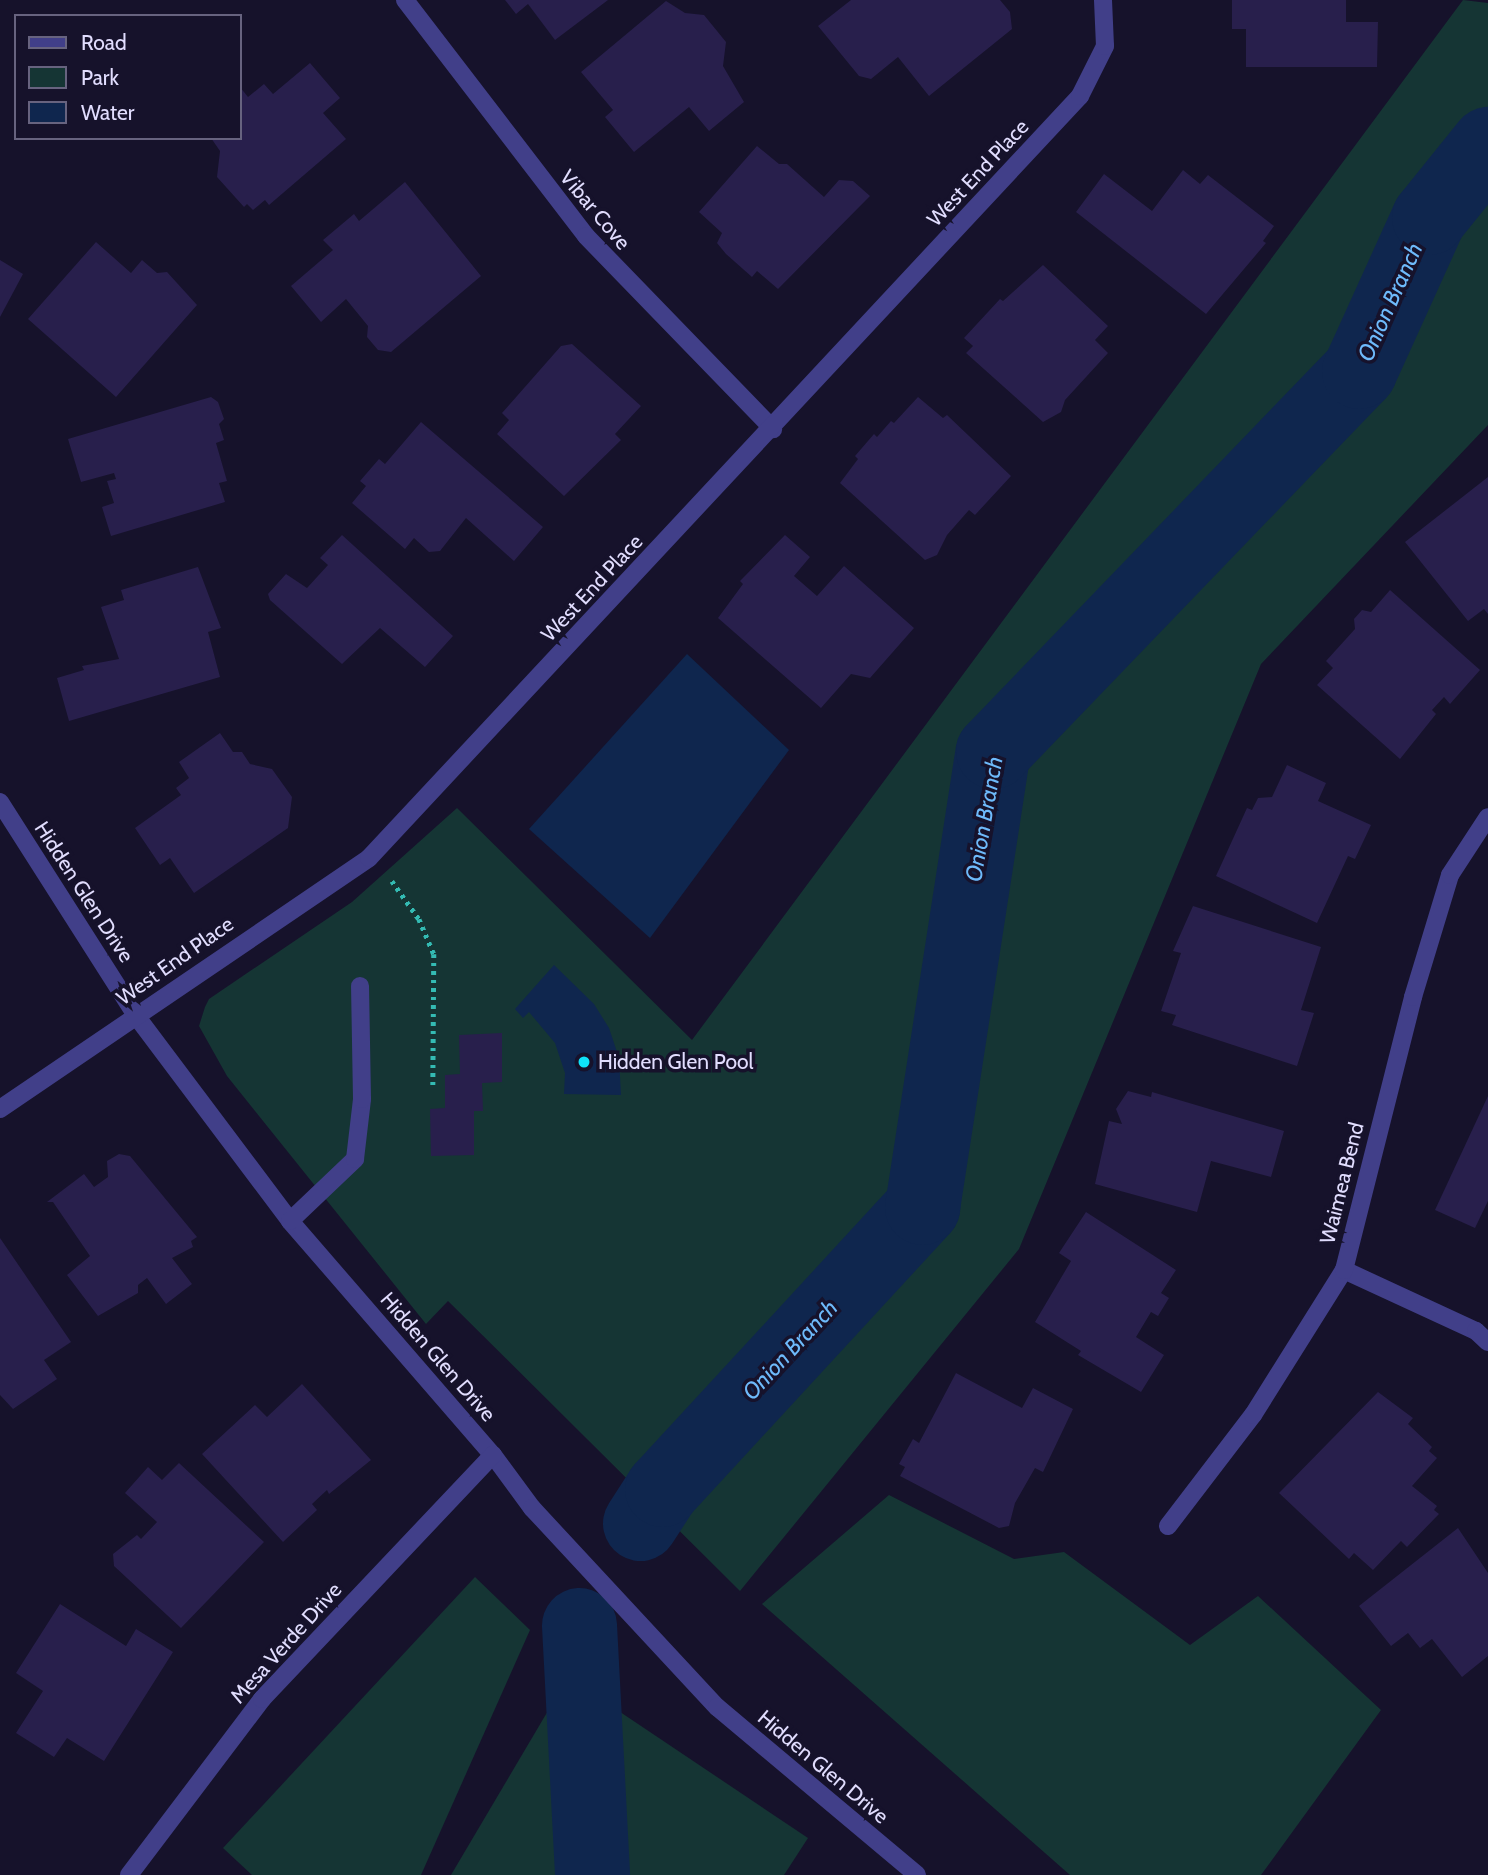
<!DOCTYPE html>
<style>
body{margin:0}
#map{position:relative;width:1488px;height:1875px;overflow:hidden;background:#16122b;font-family:Cabin,sans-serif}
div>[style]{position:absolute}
.green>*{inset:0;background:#153534}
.water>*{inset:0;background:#0f264e}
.river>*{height:75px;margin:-37.5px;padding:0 37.5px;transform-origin:37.5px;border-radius:37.5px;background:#0f264e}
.building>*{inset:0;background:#281f4c}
.path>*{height:4.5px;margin-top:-2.25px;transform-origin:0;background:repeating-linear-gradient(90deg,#34bbb3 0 3.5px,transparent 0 8.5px)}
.minor>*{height:18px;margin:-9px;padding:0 9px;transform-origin:9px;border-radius:9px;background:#413f89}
.dots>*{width:19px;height:19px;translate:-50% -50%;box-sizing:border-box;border:4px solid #16122b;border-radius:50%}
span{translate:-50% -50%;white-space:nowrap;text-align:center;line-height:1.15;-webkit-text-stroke:7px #16122b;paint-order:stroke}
.street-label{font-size:21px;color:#e1ddfe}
.poi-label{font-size:21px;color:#e1ddfe}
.left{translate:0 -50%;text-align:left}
.water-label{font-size:23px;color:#6ebafb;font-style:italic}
.legend{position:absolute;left:14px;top:14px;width:228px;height:126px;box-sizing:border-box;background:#16122b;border:2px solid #67637f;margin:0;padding:9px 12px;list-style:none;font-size:21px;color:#e1ddfe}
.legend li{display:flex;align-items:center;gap:14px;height:35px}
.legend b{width:35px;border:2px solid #67637f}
</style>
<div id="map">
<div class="green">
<i style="clip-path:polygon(1463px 0,1488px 3px,1488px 425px,1261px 664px,1019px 1249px,740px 1591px,448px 1301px,426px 1324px,227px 1076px,199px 1026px,205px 1007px,209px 999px,352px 902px,457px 808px,692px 1040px)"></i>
<i style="clip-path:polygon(889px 1495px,1014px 1559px,1064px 1552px,1190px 1645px,1258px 1596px,1381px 1710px,1261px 1875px,1070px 1875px,762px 1604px)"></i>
<i style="clip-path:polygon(475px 1577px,530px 1630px,421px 1875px,252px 1875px,223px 1848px)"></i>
<i style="clip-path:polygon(568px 1677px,808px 1838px,784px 1875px,451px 1875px)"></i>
</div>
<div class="water">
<i style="clip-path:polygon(687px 654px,789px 750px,650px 938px,529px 829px)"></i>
<i style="clip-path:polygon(554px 965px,594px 1004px,609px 1028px,619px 1058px,621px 1095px,564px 1094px,565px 1073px,555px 1043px,529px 1012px,523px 1018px,515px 1009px)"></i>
</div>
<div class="river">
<i style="left:640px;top:1523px;width:40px;rotate:-57.1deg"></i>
<i style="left:662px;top:1489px;width:384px;rotate:-47.3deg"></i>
<i style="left:922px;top:1207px;width:461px;rotate:-81.2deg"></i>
<i style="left:993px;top:751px;width:528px;rotate:-46.08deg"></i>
<i style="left:1359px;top:371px;width:169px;rotate:-65.6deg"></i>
<i style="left:1429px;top:217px;width:94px;rotate:-51.1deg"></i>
<i style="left:579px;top:1625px;width:250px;rotate:87deg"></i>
</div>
<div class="building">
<i style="clip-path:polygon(505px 0,608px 0,555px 40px,528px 4px,516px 14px)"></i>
<i style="clip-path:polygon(851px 0,1000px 0,1010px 12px,1012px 29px,929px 96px,898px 57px,871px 79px,859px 76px,818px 26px)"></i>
<i style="clip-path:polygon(1232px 0,1346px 0,1346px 22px,1378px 22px,1377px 67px,1246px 67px,1246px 29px,1232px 29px)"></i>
<i style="clip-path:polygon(666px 1px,685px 13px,704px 15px,726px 42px,723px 66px,744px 102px,709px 131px,689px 107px,634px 152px,605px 117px,613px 110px,581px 72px)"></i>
<i style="clip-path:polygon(310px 63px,340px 98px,323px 113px,346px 139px,269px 205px,265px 200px,253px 210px,247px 204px,244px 207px,217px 177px,220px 151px,211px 138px,240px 138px,240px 87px,248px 97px,264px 84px,273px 94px)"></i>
<i style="clip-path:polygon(757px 146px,779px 164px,787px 164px,824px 197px,839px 180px,853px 181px,870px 196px,778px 289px,757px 271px,752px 277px,726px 254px,717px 243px,722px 233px,699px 212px)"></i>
<i style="clip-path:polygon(1183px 170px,1200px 184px,1208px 175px,1274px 226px,1263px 241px,1266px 243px,1206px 314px,1076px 212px,1104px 174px,1152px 211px)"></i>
<i style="clip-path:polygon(405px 182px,481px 276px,391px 352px,378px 350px,367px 337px,368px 326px,346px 299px,321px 322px,291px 286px,333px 250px,323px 240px,354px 214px,359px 221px)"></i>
<i style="clip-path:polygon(96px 242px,131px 273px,142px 260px,157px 273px,167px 272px,197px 305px,116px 397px,28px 319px)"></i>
<i style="clip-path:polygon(0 260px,23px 274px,0 317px)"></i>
<i style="clip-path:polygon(1043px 265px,1108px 326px,1095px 340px,1108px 353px,1065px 400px,1061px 412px,1043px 422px,966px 353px,973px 346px,964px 338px,1000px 299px,1003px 301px)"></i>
<i style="clip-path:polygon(572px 344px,641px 406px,615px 434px,621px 440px,564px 496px,497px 434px,509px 420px,502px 413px,561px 346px)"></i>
<i style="clip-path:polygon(211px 397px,218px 402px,224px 419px,219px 424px,224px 440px,216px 443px,227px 481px,219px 483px,225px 502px,111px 536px,102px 507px,114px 503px,107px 481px,116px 479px,114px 473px,81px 482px,68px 439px)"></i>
<i style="clip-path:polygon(918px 397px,943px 418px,947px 415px,1011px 476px,975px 515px,969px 510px,947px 535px,937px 555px,925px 560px,840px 483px,858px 459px,855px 456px,874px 434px,877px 437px,891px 421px,894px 423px)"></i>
<i style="clip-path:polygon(421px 422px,543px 527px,514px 561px,466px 518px,440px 551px,429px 552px,414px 538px,405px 549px,352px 503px,366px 486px,360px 481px,379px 459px,385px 464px)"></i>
<i style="clip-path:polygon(1488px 477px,1488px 614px,1484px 609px,1468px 621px,1405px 542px)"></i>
<i style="clip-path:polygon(342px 535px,453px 636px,425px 667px,380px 628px,342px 664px,270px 600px,268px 594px,286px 574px,307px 588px,328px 565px,320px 558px)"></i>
<i style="clip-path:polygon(785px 535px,810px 557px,794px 576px,817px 596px,844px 566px,914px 628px,870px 678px,851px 674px,821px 708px,718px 618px,743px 584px,740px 581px)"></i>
<i style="clip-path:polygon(198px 567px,221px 628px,208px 632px,220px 677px,69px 721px,57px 678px,84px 670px,82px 666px,119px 659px,101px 607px,124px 600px,121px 590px)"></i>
<i style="clip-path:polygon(1390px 590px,1480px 670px,1450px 704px,1444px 697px,1432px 710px,1436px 714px,1400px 759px,1317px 685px,1333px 668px,1326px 661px,1355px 629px,1354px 619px,1362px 610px,1371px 612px)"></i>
<i style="clip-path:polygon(220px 733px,233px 752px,242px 752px,250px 764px,272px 769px,292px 797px,288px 828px,194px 893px,170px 858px,160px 865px,135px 828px,181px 795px,176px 788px,189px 778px,179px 762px)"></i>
<i style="clip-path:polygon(1287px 765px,1326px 783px,1318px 801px,1371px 825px,1355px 859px,1348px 856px,1317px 923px,1216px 876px,1247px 808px,1252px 810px,1258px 798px,1272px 797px)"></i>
<i style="clip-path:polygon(1193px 906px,1321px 947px,1301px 1010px,1314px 1013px,1297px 1066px,1172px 1025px,1176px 1015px,1161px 1011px,1181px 953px,1173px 951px)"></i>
<i style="clip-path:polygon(502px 1033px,502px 1082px,482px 1083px,483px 1111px,474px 1111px,474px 1155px,431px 1156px,430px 1109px,445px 1108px,445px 1075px,460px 1074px,459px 1035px)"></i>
<i style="clip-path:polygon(1128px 1091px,1151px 1097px,1152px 1092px,1284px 1131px,1271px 1177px,1211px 1161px,1197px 1212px,1095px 1184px,1109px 1121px,1122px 1124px,1116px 1109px)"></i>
<i style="clip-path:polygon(1488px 1096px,1488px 1201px,1475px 1228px,1435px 1210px)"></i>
<i style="clip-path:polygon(119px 1154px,130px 1156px,197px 1237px,191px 1241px,193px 1247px,172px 1258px,192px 1284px,166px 1304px,147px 1278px,138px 1285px,138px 1293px,98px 1316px,67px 1275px,90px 1256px,53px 1202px,47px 1202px,84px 1174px,94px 1187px,108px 1177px,107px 1161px)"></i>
<i style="clip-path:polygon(1086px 1212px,1176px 1270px,1161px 1293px,1169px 1298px,1158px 1316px,1151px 1312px,1136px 1337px,1164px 1355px,1141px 1392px,1078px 1355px,1081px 1351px,1035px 1322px,1071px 1261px,1059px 1253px)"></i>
<i style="clip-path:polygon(0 1238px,71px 1342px,44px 1360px,57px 1379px,13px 1409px,0 1395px)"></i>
<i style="clip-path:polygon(956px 1373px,1022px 1408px,1033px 1388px,1073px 1409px,1043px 1472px,1035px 1468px,1015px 1503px,1009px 1526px,999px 1528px,900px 1476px,905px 1467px,899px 1464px,913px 1439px,919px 1443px)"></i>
<i style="clip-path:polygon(302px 1384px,371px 1460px,329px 1494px,327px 1490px,312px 1504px,317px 1510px,283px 1542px,202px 1454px,255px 1405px,267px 1417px)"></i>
<i style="clip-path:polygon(1378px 1392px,1413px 1418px,1408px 1424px,1432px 1447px,1429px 1451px,1437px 1458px,1412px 1486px,1437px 1506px,1434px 1510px,1439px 1514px,1407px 1547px,1401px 1541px,1373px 1570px,1354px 1553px,1349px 1559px,1279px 1493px)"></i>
<i style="clip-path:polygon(179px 1463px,264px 1542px,181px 1628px,114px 1566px,113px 1554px,137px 1535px,141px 1539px,157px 1522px,125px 1493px,148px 1467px,162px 1480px)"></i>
<i style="clip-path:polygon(1458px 1528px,1488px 1573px,1488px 1656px,1462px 1677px,1432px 1639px,1420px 1648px,1408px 1633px,1391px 1646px,1359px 1606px)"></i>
<i style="clip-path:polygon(60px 1604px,126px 1646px,136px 1629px,173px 1652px,104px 1761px,67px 1738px,54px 1757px,16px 1733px,43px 1691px,16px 1673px)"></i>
</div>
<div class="path">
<i style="left:392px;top:881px;width:47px;rotate:54.6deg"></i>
<i style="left:419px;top:919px;width:38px;rotate:67deg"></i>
<i style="left:434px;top:954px;width:134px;rotate:90.4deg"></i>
</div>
<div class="minor">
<i style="left:405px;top:0;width:297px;rotate:52.5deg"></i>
<i style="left:586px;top:236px;width:269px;rotate:45.9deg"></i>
<i style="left:0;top:802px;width:255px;rotate:57.5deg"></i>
<i style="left:137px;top:1017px;width:255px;rotate:53.1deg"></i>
<i style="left:290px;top:1221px;width:310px;rotate:49.1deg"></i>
<i style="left:493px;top:1455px;width:66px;rotate:53.7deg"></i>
<i style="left:532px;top:1508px;width:272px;rotate:47.1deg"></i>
<i style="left:717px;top:1707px;width:261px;rotate:40deg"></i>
<i style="left:0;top:1109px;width:446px;rotate:-34.2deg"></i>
<i style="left:369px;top:858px;width:1042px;rotate:-46.98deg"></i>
<i style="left:1080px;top:96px;width:56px;rotate:-63.4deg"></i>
<i style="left:1105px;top:46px;width:46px;rotate:-92.5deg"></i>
<i style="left:290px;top:1221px;width:90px;rotate:-43.6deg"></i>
<i style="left:355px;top:1159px;width:60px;rotate:-83.3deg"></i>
<i style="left:362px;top:1099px;width:113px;rotate:-91deg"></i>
<i style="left:1344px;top:1270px;width:145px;rotate:24.8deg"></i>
<i style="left:1476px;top:1331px;width:16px;rotate:43deg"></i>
<i style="left:1168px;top:1526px;width:140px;rotate:-52.6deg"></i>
<i style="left:1253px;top:1415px;width:171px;rotate:-57.9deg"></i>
<i style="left:1344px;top:1270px;width:282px;rotate:-75.8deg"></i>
<i style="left:1413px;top:997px;width:127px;rotate:-73.1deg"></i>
<i style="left:1450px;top:875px;width:69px;rotate:-56.8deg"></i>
<i style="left:129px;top:1875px;width:221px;rotate:-52.9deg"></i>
<i style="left:262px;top:1699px;width:336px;rotate:-46.6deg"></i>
</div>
<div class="dots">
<i style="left:584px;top:1062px;background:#0fe2f9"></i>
</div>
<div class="street-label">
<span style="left:978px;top:173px;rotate:-47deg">West End Place</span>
<span style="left:595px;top:210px;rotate:50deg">Vibar Cove</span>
<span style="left:592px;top:588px;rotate:-47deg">West End Place</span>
<span style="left:84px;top:892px;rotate:57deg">Hidden Glen Drive</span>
<span style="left:175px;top:961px;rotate:-35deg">West End Place</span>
<span style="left:1342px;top:1183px;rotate:-76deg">Waimea Bend</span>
<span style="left:438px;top:1357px;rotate:49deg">Hidden Glen Drive</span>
<span style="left:286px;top:1643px;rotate:-48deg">Mesa Verde Drive</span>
<span style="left:823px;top:1767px;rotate:40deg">Hidden Glen Drive</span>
</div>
<div class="poi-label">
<span class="left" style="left:598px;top:1062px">Hidden Glen Pool</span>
</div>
<div class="water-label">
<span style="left:1390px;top:302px;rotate:-66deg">Onion Branch</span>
<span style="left:984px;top:819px;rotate:-80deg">Onion Branch</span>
<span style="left:790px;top:1350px;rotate:-47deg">Onion Branch</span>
</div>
<ul class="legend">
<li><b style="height:9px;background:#413f89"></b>Road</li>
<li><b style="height:19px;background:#153534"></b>Park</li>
<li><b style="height:19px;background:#0f264e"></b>Water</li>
</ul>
</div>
